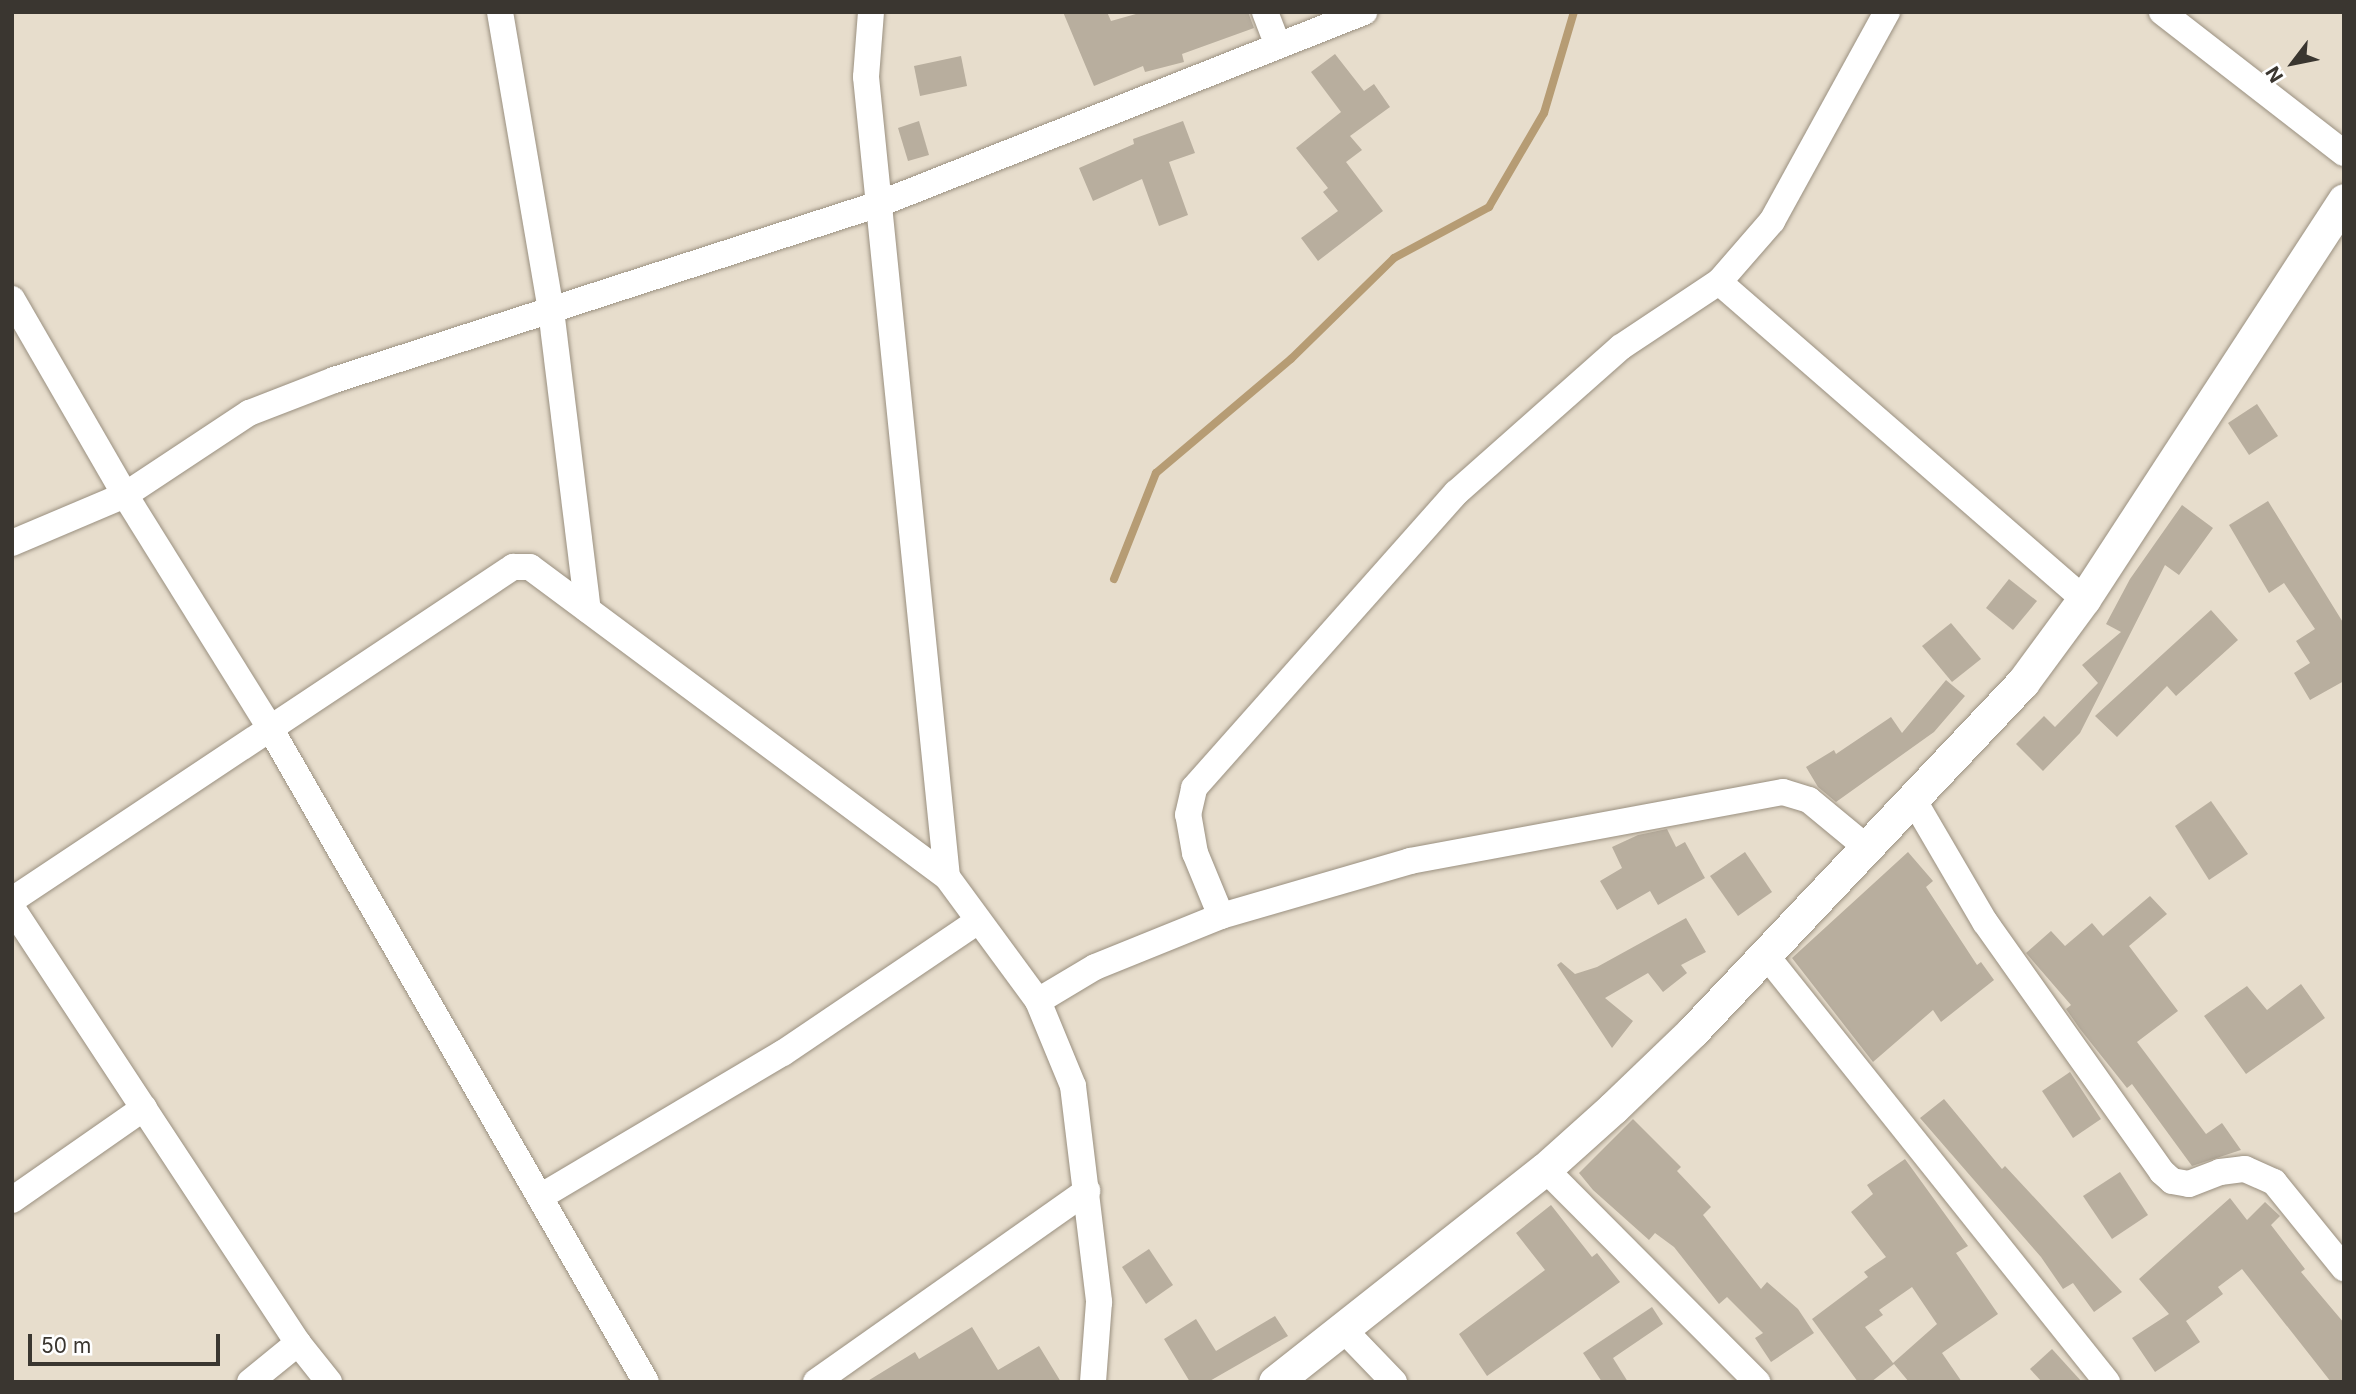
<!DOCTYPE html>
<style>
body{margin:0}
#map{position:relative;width:2356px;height:1394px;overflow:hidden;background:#e7ddcc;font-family:Inter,sans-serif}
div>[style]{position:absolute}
.stream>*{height:8px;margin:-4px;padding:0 4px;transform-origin:4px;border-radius:4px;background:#b69c74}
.building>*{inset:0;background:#b8ae9e}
.roads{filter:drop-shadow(0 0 2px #9a9080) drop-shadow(0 0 2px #9a9080)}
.minor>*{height:26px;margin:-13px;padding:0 13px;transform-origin:13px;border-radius:13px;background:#fff}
.tertiary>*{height:33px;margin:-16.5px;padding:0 16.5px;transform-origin:16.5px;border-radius:16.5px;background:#fff}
span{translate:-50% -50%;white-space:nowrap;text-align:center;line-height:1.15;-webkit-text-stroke:6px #fff;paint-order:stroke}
.frame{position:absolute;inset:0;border:14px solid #3a3630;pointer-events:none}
.north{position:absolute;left:2258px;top:28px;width:70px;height:70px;-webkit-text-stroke:5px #fff;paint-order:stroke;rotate:238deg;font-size:19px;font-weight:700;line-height:28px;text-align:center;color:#3a3630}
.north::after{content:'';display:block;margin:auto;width:24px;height:32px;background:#3a3630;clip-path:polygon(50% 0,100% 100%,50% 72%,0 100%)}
.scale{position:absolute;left:28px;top:1334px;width:192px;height:32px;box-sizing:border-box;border:4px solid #3a3630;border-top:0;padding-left:9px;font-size:21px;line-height:24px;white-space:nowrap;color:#3a3630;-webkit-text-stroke:5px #fff;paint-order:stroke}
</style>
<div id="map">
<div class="stream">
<i style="left:1114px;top:579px;width:114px;rotate:-68.4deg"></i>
<i style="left:1156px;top:473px;width:177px;rotate:-40.2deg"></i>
<i style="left:1291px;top:359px;width:144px;rotate:-44.4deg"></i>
<i style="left:1394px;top:258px;width:108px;rotate:-28.2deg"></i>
<i style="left:1489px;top:207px;width:109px;rotate:-59.7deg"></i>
<i style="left:1544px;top:113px;width:105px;rotate:-73.5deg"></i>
</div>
<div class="building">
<i style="clip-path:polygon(1063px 12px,1107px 12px,1111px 21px,1143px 12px,1248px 12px,1254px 28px,1182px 54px,1184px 62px,1145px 72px,1143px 66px,1094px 86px)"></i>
<i style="clip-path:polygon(1335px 54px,1364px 91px,1374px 84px,1390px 107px,1350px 136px,1362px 150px,1346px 162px,1383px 211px,1318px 261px,1301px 238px,1338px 211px,1323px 192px,1328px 188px,1296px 148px,1341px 112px,1311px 72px)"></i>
<i style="clip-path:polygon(961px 56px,967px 86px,920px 96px,914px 66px)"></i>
<i style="clip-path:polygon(919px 121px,929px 155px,908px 161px,898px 128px)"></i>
<i style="clip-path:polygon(1183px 121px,1195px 153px,1169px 162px,1188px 215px,1159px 226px,1142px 179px,1093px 201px,1079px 168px,1134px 144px,1133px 139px)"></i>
<i style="clip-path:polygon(2257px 404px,2278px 436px,2249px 455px,2228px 423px)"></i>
<i style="clip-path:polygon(2268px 501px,2344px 624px,2344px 681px,2310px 700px,2294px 673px,2310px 663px,2296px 641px,2315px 629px,2284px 583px,2269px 593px,2229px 525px)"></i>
<i style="clip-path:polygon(2182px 505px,2213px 528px,2179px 575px,2165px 565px,2080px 733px,2043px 771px,2016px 744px,2044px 716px,2055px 727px,2098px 683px,2082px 665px,2121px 632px,2106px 624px,2130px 579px)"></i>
<i style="clip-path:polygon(2009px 579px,2037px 601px,2013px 630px,1986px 608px)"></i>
<i style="clip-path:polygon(2211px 610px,2238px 640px,2176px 696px,2167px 686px,2117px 737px,2095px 716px)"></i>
<i style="clip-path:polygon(1951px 623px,1981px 659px,1952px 682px,1922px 646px)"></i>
<i style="clip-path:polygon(1946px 680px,1965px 696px,1934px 732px,1836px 802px,1818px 787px,1806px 767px,1834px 750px,1836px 754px,1891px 717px,1902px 733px)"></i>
<i style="clip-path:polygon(2211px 801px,2248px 854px,2209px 880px,2175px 826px)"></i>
<i style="clip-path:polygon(1667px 829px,1676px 847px,1685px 842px,1705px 878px,1658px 905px,1650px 891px,1617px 910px,1600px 881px,1622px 868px,1612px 847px,1638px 835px)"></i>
<i style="clip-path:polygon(1745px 852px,1772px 892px,1738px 916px,1710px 876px)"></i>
<i style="clip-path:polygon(1908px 852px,1933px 881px,1926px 887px,1977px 965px,1981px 962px,1994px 980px,1941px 1022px,1933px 1010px,1873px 1062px,1792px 958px)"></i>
<i style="clip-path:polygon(2150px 896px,2167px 914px,2129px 946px,2178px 1011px,2137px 1042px,2206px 1134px,2222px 1123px,2241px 1150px,2192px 1166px,2132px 1084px,2127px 1088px,2080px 1029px,2066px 1009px,2071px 1005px,2026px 953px,2051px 931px,2065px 946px,2092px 923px,2103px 936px)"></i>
<i style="clip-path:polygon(1686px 918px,1706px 952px,1681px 965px,1687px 973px,1663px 992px,1648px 973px,1605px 998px,1633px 1021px,1612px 1048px,1557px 965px,1561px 962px,1575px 974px,1597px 967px)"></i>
<i style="clip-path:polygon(2301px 984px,2325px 1018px,2246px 1074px,2204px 1016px,2247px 986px,2267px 1010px)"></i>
<i style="clip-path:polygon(2070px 1072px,2101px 1119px,2073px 1138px,2042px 1091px)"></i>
<i style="clip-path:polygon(1944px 1099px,2002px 1169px,2005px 1166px,2122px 1292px,2094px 1312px,2073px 1283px,2063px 1289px,2041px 1257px,1920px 1118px)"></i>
<i style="clip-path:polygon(1633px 1119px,1681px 1167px,1677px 1171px,1711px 1207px,1703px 1215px,1761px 1289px,1767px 1282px,1798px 1309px,1814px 1333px,1771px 1362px,1755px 1338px,1763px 1333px,1727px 1297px,1719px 1304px,1674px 1247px,1655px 1233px,1649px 1240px,1593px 1190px,1579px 1173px)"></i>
<i style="clip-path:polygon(evenodd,1905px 1159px,1968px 1246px,1956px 1253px,1998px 1314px,1942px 1353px,1962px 1382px,1909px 1382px,1894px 1364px,1871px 1382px,1858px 1382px,1812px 1319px,1868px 1277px,1864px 1272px,1886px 1257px,1851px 1212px,1873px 1194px,1867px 1185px,1905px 1159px,1912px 1287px,1937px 1324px,1893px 1363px,1865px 1327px,1883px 1315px,1879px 1310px,1912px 1287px)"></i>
<i style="clip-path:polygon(2120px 1172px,2148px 1215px,2112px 1239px,2083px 1196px)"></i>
<i style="clip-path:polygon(2230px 1198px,2247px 1220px,2265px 1202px,2280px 1216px,2271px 1225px,2305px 1269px,2301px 1272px,2344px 1323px,2344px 1382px,2331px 1382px,2242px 1269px,2218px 1287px,2223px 1294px,2186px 1321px,2200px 1342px,2155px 1372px,2132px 1338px,2169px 1314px,2139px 1279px)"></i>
<i style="clip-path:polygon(1551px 1205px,1592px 1257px,1597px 1253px,1620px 1282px,1487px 1376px,1459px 1334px,1545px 1270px,1516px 1233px)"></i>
<i style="clip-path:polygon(1149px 1249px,1173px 1285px,1146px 1304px,1122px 1267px)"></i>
<i style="clip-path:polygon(1652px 1307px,1663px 1324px,1613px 1358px,1628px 1382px,1602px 1382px,1583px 1353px)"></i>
<i style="clip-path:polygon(1275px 1316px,1288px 1336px,1208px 1382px,1190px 1382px,1164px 1339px,1196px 1319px,1216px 1351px)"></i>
<i style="clip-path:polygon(972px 1327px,998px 1370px,1039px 1346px,1061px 1382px,866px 1382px,915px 1352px,919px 1359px)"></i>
<i style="clip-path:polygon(2052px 1349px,2082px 1382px,2042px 1382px,2030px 1369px)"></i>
</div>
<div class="roads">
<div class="minor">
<i style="left:500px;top:12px;width:302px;rotate:80.3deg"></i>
<i style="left:551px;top:310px;width:302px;rotate:83deg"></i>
<i style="left:871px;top:12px;width:65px;rotate:94.4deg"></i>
<i style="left:866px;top:77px;width:804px;rotate:84.22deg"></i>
<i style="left:1265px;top:12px;width:36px;rotate:69deg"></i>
<i style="left:2162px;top:12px;width:230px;rotate:37.8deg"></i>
<i style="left:1719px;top:282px;width:483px;rotate:41deg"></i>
<i style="left:12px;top:299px;width:226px;rotate:60deg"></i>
<i style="left:125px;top:495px;width:274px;rotate:58.1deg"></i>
<i style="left:270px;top:728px;width:754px;rotate:60.1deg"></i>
<i style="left:12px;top:543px;width:123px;rotate:-23deg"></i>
<i style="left:125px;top:495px;width:149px;rotate:-33.5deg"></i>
<i style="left:249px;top:413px;width:91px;rotate:-21.2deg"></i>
<i style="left:334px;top:380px;width:573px;rotate:-17.9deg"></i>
<i style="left:879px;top:204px;width:522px;rotate:-21.6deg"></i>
<i style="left:1913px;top:799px;width:143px;rotate:59.7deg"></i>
<i style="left:1985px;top:922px;width:306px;rotate:54.7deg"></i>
<i style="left:2162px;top:1172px;width:13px;rotate:42deg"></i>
<i style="left:2172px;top:1181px;width:17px;rotate:10deg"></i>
<i style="left:2189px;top:1184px;width:33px;rotate:-21deg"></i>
<i style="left:2220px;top:1172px;width:25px;rotate:-7deg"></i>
<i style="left:2245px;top:1169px;width:32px;rotate:24deg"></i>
<i style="left:2274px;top:1182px;width:111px;rotate:50.9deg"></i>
<i style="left:12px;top:900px;width:602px;rotate:-33.61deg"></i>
<i style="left:513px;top:567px;width:17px"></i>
<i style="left:530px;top:567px;width:520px;rotate:36.63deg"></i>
<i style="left:947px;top:877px;width:154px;rotate:53.7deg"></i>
<i style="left:1038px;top:1001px;width:92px;rotate:67.6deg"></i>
<i style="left:1073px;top:1086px;width:218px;rotate:83.1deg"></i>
<i style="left:1099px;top:1302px;width:80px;rotate:94.3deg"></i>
<i style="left:12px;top:908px;width:521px;rotate:56.68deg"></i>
<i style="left:298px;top:1343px;width:50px;rotate:51.5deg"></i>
<i style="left:1221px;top:916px;width:68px;rotate:-112.4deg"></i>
<i style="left:1195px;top:853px;width:39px;rotate:-100deg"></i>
<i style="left:1188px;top:815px;width:28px;rotate:-77deg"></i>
<i style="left:1194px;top:788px;width:395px;rotate:-48.4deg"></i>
<i style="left:1456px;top:493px;width:220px;rotate:-41.5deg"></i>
<i style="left:1621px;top:347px;width:118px;rotate:-33.6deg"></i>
<i style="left:1719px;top:282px;width:81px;rotate:-49deg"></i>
<i style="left:1772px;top:221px;width:239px;rotate:-61.2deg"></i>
<i style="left:1765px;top:954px;width:548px;rotate:51.37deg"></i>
<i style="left:1038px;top:1001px;width:66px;rotate:-30.8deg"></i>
<i style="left:1095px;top:967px;width:136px;rotate:-22deg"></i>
<i style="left:1221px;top:916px;width:197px;rotate:-16.2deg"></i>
<i style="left:1410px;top:861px;width:379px;rotate:-10.5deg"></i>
<i style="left:1783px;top:792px;width:27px;rotate:17deg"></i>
<i style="left:1809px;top:800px;width:75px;rotate:39.6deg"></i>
<i style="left:1545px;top:1169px;width:301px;rotate:45.1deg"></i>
<i style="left:540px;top:1197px;width:282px;rotate:-30.7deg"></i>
<i style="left:783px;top:1053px;width:235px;rotate:-34.1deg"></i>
<i style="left:12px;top:1200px;width:161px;rotate:-34.9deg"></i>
<i style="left:1342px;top:1328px;width:75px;rotate:46.1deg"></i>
<i style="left:250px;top:1382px;width:62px;rotate:-39.1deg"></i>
<i style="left:816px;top:1382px;width:332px;rotate:-35.2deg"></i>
</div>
<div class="tertiary">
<i style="left:1275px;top:1382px;width:344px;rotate:-38.3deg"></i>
<i style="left:1545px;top:1169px;width:91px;rotate:-41.9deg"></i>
<i style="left:1613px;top:1108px;width:111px;rotate:-43.9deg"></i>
<i style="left:1693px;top:1031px;width:480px;rotate:-46.6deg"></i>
<i style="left:2023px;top:682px;width:103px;rotate:-53.7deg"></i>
<i style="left:2084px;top:599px;width:476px;rotate:-56.9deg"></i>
</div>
</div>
<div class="frame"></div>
<div class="north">N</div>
<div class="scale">50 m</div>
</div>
